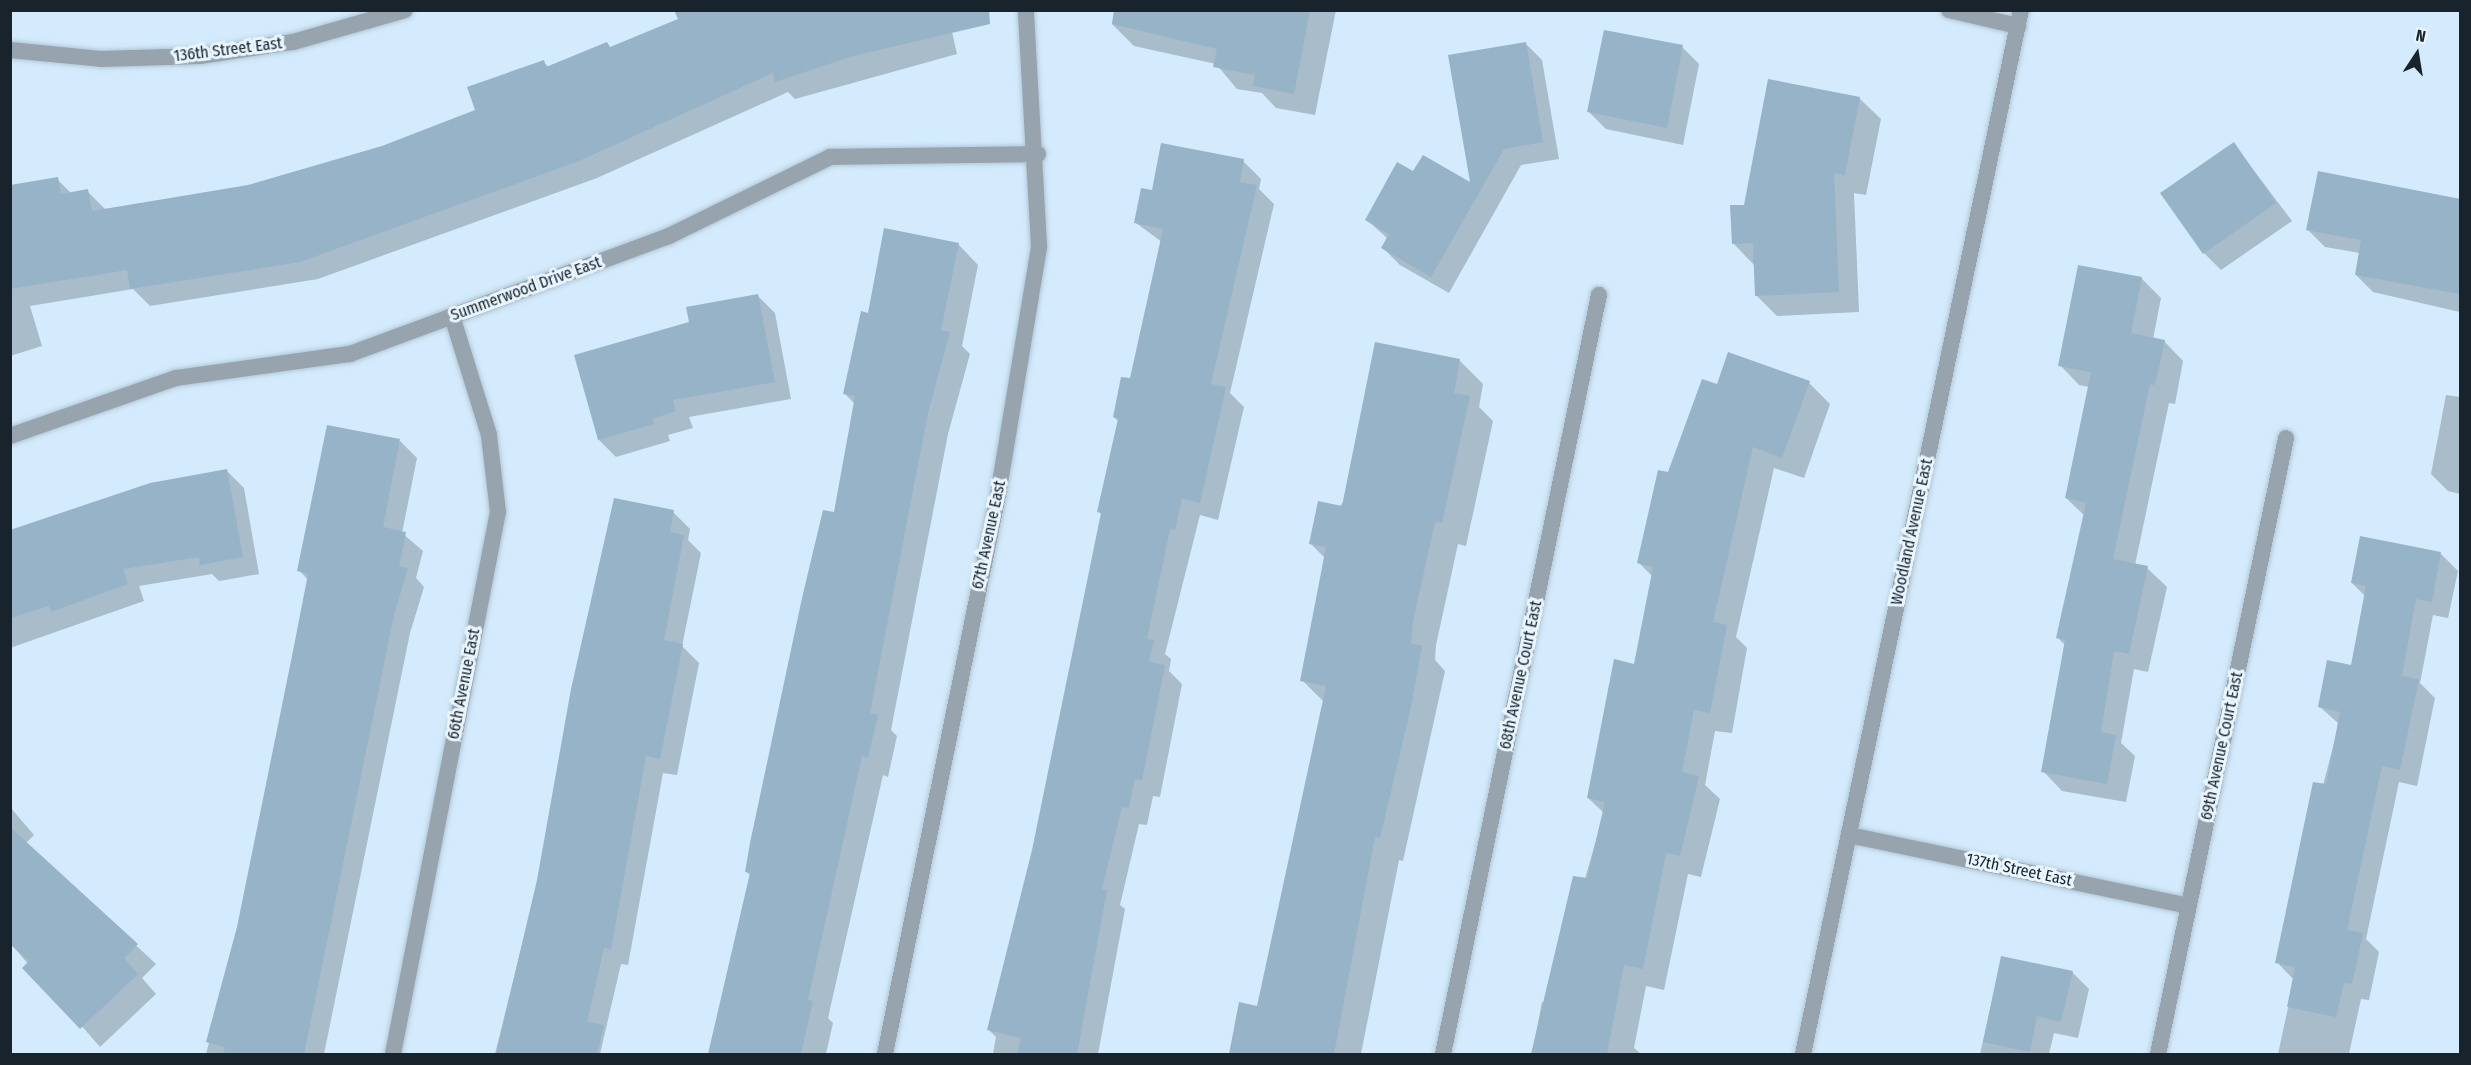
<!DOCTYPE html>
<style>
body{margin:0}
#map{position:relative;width:2471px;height:1065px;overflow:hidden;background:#d3ebfc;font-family:"Fira Sans Condensed",sans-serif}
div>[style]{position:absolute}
.shadow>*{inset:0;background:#0003}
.building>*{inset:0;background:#97b3c8}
.roads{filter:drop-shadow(0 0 2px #b1c7d6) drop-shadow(0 0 2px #b1c7d6)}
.minor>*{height:16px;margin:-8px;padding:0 8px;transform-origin:8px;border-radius:8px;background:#97a3ad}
.tertiary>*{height:16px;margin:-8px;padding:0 8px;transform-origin:8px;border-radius:8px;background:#97a3ad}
span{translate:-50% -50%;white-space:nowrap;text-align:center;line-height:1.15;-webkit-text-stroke:6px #eaf6ff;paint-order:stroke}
.street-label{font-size:16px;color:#18232b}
.frame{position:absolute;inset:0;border:12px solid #18232b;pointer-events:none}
.north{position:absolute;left:2387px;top:24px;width:60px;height:60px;-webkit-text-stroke:4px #eaf6ff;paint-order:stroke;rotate:12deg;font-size:16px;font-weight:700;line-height:24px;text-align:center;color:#18232b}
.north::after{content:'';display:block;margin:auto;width:21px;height:27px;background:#18232b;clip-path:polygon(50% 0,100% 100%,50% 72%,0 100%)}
</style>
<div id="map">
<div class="shadow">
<i style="clip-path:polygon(947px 10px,957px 54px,795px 99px,788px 92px,597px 178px,318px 279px,150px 306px,133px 289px,30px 306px,42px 346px,10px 356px,10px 244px,57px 179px,72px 194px,87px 191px,105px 209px,248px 187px,382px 148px,477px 110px,544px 62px,549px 68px,611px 48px)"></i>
<i style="clip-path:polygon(1115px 10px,1336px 10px,1315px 115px,1276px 108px,1262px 93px,1237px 89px,1216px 64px,1134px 46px,1112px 24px)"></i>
<i style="clip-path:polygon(1525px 43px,1542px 60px,1559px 159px,1521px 165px,1449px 293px,1400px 265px,1383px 248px,1388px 239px,1367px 220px,1414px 173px,1472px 185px)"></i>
<i style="clip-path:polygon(1682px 47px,1699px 64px,1683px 145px,1606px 129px,1589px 112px)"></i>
<i style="clip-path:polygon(1859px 98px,1881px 119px,1866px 195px,1854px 193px,1859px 312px,1777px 316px,1756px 295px,1754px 265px,1733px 243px,1745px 206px)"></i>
<i style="clip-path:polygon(2234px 144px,2292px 221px,2221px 270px,2204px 253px)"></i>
<i style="clip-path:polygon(1243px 161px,1261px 179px,1259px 189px,1274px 204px,1230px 393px,1244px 407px,1218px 520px,1200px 515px,1165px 654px,1171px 659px,1169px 671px,1182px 684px,1160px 797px,1153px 796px,1147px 825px,1139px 824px,1120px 905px,1125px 909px,1098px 1054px,993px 1054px,996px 1037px,989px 1030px,1033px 850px,1102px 515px,1098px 511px,1119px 422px,1114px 417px,1131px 380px,1162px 242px,1136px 223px,1153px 192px)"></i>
<i style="clip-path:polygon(2319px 173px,2460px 199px,2460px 312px,2373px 292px,2356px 275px,2360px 253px,2325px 247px,2308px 230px)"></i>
<i style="clip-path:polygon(958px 244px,978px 265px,962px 346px,970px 354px,948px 434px,891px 730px,897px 736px,888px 777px,883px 775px,828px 1018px,833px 1023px,826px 1054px,711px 1054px,751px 876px,747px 872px,835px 514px,855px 404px,844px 393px,869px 314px)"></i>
<i style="clip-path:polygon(2141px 278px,2161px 298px,2153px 339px,2164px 341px,2183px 361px,2175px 404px,2169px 403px,2135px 565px,2147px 568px,2167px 587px,2148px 672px,2134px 669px,2121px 743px,2135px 756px,2126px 802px,2062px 791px,2043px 771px,2066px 646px,2058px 638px,2085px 516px,2066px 498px,2089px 387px,2079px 385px,2060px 365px)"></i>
<i style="clip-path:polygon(758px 296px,775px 313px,791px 399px,689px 417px,693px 428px,668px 435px,670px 441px,616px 457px,599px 440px,691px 323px)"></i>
<i style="clip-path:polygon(1459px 360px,1483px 384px,1479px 407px,1493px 421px,1466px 546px,1458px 544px,1436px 645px,1435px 660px,1445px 671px,1403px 861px,1399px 860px,1361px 1054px,1230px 1054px,1240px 1004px,1258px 1007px,1324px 702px,1302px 680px,1325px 558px,1310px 543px)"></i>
<i style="clip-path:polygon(1809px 383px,1830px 404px,1804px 478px,1774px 468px,1736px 637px,1747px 648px,1732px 733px,1715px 731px,1705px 785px,1720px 799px,1701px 877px,1688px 874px,1664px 990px,1646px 986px,1634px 1048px,1641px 1054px,1532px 1054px,1542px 1002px,1549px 1003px,1604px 813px,1588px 798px,1636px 665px,1653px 577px,1639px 563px,1669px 474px,1718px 386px)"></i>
<i style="clip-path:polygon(2446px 395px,2460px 397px,2460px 494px,2448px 491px,2431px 474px)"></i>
<i style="clip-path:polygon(400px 441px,417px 458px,402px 533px,423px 551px,416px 578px,424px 587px,410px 633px,324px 1054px,206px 1054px,239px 927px,308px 580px,299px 570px)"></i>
<i style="clip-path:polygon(227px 471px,244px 488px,259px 574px,219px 581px,212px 574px,139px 586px,144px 601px,10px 648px,10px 536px)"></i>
<i style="clip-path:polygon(673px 512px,690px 529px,688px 540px,701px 553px,682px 646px,699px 663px,677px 775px,663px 773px,628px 965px,621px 964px,600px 1054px,495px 1054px,538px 880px)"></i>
<i style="clip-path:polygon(2441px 554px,2458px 571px,2448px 618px,2433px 615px,2420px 683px,2435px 698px,2417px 786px,2399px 782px,2366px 939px,2379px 952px,2369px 1000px,2361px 999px,2349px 1054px,2278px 1054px,2294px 980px,2277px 962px,2339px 724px,2320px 707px,2352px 667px,2365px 596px,2352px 583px)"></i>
<i style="clip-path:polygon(10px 807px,34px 835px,26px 843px,156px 964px,142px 978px,156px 994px,100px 1047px,10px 943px)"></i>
<i style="clip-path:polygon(2002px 957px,2072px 972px,2089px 989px,2078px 1038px,2054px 1033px,2049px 1054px,1980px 1054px)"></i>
</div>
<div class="building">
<i style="clip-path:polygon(674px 10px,989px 10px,990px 24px,853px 56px,775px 82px,773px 73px,579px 161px,300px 262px,130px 289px,127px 270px,10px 289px,10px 185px,58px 177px,61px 194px,88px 189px,92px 211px,248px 185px,382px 146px,475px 110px,467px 87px,544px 60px,546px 67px,607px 42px,610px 47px,678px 19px)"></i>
<i style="clip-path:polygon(1114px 10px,1310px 10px,1294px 94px,1253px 86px,1255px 75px,1213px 67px,1217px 49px,1112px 24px)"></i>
<i style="clip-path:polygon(1604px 30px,1683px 45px,1667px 128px,1587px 112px)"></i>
<i style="clip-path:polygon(1526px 42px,1543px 142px,1504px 149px,1431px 277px,1381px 248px,1389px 234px,1365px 220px,1397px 162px,1413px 171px,1423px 155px,1470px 182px,1448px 55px)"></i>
<i style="clip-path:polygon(1768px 79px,1860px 97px,1845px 175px,1834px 173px,1839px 292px,1755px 296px,1753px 243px,1732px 244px,1730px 205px,1744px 205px)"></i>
<i style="clip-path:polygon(2234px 142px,2276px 203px,2203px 254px,2160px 193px)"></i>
<i style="clip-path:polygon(1161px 143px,1244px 159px,1240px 182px,1257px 185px,1211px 384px,1226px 387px,1200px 503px,1182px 498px,1175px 530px,1170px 529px,1147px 639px,1154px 640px,1149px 662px,1165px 665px,1142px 780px,1135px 779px,1129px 808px,1122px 807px,1102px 889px,1107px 890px,1077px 1054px,1017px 1054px,1021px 1038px,987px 1030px,1032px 850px,1101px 513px,1097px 512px,1118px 419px,1113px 417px,1121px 377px,1130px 378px,1163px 229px,1134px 223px,1141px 188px,1152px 190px)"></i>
<i style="clip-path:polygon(2318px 171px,2460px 199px,2460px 294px,2355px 275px,2361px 240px,2306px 230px)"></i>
<i style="clip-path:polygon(884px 228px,959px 243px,941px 330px,950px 332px,928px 413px,870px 713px,878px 715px,868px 757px,862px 756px,808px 1000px,813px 1001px,801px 1054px,708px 1054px,750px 873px,745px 872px,750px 843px,802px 598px,823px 510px,834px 512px,855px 396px,843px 394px,861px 311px,868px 313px)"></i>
<i style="clip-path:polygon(2078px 265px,2142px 277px,2131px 333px,2165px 340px,2155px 385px,2150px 384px,2113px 559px,2148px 566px,2129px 654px,2114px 651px,2101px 732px,2116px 735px,2107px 784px,2041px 772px,2065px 640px,2056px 638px,2086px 503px,2065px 498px,2091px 372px,2058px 366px)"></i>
<i style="clip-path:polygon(758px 294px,775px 382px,673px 400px,676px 411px,652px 419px,654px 424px,598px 440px,574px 355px,689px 322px,686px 307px)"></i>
<i style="clip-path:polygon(1375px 342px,1460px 359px,1454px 393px,1470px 396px,1442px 523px,1435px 522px,1413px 621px,1411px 643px,1422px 646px,1411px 707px,1380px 838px,1375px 837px,1334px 1054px,1229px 1054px,1239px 1002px,1257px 1006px,1326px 686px,1300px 681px,1326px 547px,1309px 544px,1318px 501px,1342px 506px)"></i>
<i style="clip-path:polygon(1728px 352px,1810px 381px,1782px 458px,1753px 447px,1713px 622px,1727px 625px,1710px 713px,1694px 710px,1682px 772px,1699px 776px,1680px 856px,1666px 853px,1643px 969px,1624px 965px,1607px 1054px,1531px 1054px,1573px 876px,1587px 878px,1605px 802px,1587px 798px,1614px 659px,1634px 664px,1653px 567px,1637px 563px,1658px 470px,1668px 472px,1702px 379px,1717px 384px)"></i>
<i style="clip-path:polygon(327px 425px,400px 439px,383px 527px,406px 532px,399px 566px,408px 568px,394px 615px,304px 1054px,223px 1054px,225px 1047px,206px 1042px,237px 927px,293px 651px,308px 574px,297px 571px)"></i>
<i style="clip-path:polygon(227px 469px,243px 557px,200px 565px,199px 557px,123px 569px,128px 584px,51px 612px,49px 606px,10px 618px,10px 530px,150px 483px)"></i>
<i style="clip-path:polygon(614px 498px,674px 510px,670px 532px,684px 535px,664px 640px,683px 644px,660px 759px,646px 756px,611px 949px,604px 948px,587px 1022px,604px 1025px,597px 1054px,496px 1054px,537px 880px,571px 689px)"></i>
<i style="clip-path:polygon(2360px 536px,2441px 552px,2432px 602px,2416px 599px,2402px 676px,2419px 679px,2400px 770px,2382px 766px,2347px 930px,2363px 933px,2352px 984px,2344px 983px,2336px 1017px,2287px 1007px,2295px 967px,2275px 963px,2313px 782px,2326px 784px,2340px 712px,2318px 707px,2327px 660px,2351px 665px,2366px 586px,2351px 583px)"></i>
<i style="clip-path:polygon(10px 827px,138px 944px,124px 958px,138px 974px,80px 1029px,22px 968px,29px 961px,10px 944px)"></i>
<i style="clip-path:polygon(2001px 956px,2073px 971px,2061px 1022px,2037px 1016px,2030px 1052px,1983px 1042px)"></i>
</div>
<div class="roads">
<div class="minor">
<i style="left:1949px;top:10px;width:71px;rotate:13.1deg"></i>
<i style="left:10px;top:50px;width:91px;rotate:5.6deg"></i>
<i style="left:101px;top:59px;width:99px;rotate:-1.7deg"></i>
<i style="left:200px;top:56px;width:94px;rotate:-8.6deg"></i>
<i style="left:293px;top:42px;width:116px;rotate:-15.9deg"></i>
<i style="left:10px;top:436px;width:176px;rotate:-19.3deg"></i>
<i style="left:176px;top:378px;width:176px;rotate:-7.9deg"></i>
<i style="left:350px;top:354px;width:340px;rotate:-20.3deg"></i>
<i style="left:669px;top:236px;width:179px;rotate:-26.1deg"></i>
<i style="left:830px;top:157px;width:208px;rotate:-0.8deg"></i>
<i style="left:1849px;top:835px;width:346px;rotate:11.8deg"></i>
<i style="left:393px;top:1054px;width:552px;rotate:-79.04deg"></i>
<i style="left:498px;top:512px;width:78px;rotate:-96.7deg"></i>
<i style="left:489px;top:435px;width:125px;rotate:-107.3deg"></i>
<i style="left:885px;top:1054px;width:570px;rotate:-78.57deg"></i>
<i style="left:998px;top:495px;width:252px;rotate:-80.6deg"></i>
<i style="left:1039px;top:246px;width:236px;rotate:-93.2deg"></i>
<i style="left:1443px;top:1054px;width:775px;rotate:-78.39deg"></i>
<i style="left:2158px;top:1054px;width:629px;rotate:-78.26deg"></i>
</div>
<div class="tertiary">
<i style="left:1803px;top:1054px;width:1067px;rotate:-78.21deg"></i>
</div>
</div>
<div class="street-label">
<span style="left:228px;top:50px;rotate:-7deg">136th Street East</span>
<span style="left:526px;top:289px;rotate:-20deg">Summerwood Drive East</span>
<span style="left:1912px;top:532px;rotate:-78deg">Woodland Avenue East</span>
<span style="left:989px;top:535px;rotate:-78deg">67th Avenue East</span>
<span style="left:1521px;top:675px;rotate:-78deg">68th Avenue Court East</span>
<span style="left:464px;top:684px;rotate:-79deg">66th Avenue East</span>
<span style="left:2222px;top:746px;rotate:-78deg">69th Avenue Court East</span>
<span style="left:2019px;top:870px;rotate:12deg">137th Street East</span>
</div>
<div class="frame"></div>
<div class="north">N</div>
</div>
